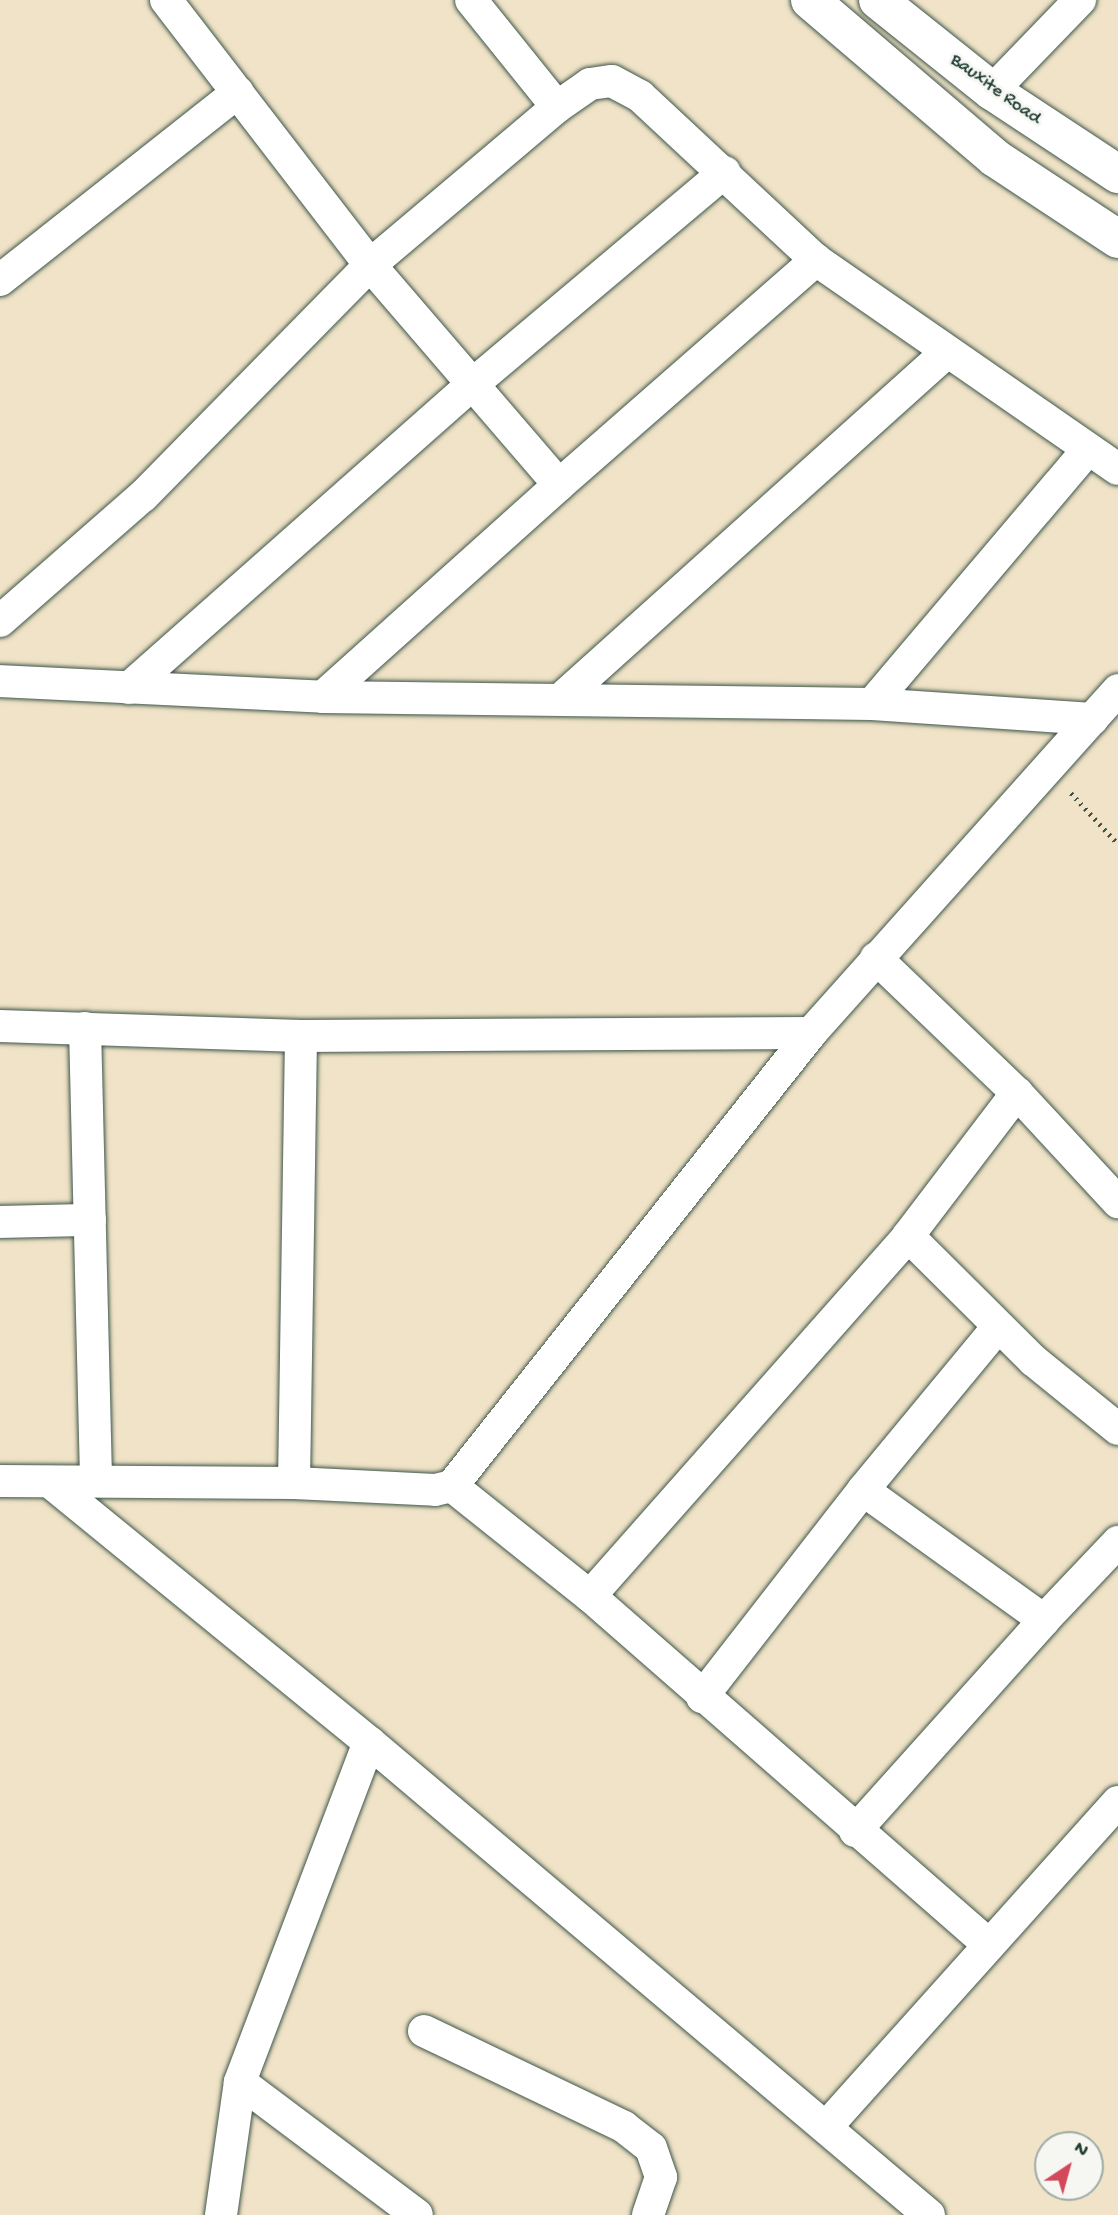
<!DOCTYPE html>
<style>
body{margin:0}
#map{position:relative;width:1118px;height:2215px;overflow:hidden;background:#f0e3c7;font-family:"Gochi Hand",sans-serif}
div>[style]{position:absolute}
.path>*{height:4.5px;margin-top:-2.25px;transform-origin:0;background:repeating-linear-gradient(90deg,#3e564a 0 2px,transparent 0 7px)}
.roads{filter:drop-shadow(0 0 2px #3e564a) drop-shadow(0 0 2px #3e564a)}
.street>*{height:32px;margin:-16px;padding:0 16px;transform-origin:16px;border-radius:16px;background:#fff}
.primary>*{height:38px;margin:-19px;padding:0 19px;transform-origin:19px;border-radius:19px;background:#fff}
span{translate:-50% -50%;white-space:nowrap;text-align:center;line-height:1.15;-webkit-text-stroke:6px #f6f6f2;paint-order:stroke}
.street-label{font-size:19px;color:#1f3d34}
.north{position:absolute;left:1034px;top:2131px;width:70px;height:70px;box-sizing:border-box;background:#f6f6f2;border:2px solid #a0aca6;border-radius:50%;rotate:36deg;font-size:19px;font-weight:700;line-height:28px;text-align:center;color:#1f3d34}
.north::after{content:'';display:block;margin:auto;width:24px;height:32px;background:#d1495b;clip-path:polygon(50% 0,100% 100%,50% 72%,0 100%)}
</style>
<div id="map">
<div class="path">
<i style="left:1071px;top:793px;width:69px;rotate:47.3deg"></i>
</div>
<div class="roads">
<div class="street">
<i style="left:166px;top:0;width:334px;rotate:52.4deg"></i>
<i style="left:370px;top:265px;width:290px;rotate:49.3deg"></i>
<i style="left:559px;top:485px;width:317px;rotate:138.1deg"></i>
<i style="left:992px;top:91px;width:127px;rotate:-46deg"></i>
<i style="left:557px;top:107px;width:40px;rotate:-34.9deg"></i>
<i style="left:590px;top:84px;width:22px;rotate:-8deg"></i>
<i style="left:612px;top:81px;width:32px;rotate:28deg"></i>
<i style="left:640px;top:96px;width:241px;rotate:43deg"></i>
<i style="left:0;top:280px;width:303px;rotate:-38.3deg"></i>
<i style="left:559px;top:485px;width:342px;rotate:-41.2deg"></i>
<i style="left:816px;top:260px;width:367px;rotate:34.7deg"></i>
<i style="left:0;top:621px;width:190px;rotate:-41.2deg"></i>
<i style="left:143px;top:496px;width:324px;rotate:-45.5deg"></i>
<i style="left:370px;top:265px;width:245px;rotate:-40.2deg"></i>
<i style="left:557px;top:107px;width:137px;rotate:-128.8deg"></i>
<i style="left:0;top:681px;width:323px;rotate:2.8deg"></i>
<i style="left:323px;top:697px;width:549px;rotate:0.73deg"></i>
<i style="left:872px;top:704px;width:221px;rotate:3.9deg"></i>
<i style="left:1092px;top:719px;width:39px;rotate:-48deg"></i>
<i style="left:129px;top:688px;width:459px;rotate:-41.5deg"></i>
<i style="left:473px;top:384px;width:329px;rotate:-40.1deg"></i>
<i style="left:562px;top:698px;width:518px;rotate:-41.95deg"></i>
<i style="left:872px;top:704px;width:334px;rotate:-49.7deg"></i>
<i style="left:876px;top:958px;width:195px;rotate:43.8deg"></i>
<i style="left:0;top:1026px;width:301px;rotate:1.9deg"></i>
<i style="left:301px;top:1036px;width:510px;rotate:-0.34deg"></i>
<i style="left:85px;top:1028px;width:453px;rotate:88.6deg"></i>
<i style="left:0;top:1222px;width:90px;rotate:-1.3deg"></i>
<i style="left:908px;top:1236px;width:177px;rotate:44.8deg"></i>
<i style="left:1034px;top:1361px;width:108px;rotate:39deg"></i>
<i style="left:0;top:1481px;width:294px;rotate:0.4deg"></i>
<i style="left:294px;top:1483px;width:141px;rotate:2.8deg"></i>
<i style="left:435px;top:1490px;width:17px;rotate:-13deg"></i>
<i style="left:452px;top:1486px;width:578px;rotate:-51.6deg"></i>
<i style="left:811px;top:1033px;width:421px;rotate:-48.2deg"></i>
<i style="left:50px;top:1482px;width:412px;rotate:39.2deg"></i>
<i style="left:369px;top:1742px;width:733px;rotate:40.19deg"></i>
<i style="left:294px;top:1483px;width:447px;rotate:-89.1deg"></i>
<i style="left:452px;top:1486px;width:176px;rotate:38.6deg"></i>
<i style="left:590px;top:1596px;width:480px;rotate:-48.5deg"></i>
<i style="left:908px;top:1236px;width:180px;rotate:-52.7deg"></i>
<i style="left:1017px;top:1093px;width:149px;rotate:47.2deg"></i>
<i style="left:863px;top:1490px;width:212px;rotate:-50.4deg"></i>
<i style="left:590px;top:1596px;width:527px;rotate:41.16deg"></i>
<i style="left:702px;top:1697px;width:262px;rotate:-52.1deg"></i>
<i style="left:863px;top:1490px;width:223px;rotate:35.7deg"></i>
<i style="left:1044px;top:1620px;width:108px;rotate:-46.5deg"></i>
<i style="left:369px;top:1742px;width:364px;rotate:110.8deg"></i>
<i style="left:240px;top:2082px;width:221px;rotate:36.9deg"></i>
<i style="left:855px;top:1831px;width:283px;rotate:-48.1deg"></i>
<i style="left:424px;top:2031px;width:222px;rotate:25.6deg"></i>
<i style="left:624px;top:2127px;width:34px;rotate:38deg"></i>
<i style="left:651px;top:2148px;width:31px;rotate:71deg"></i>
<i style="left:661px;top:2177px;width:40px;rotate:108.9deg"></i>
<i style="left:828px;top:2125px;width:434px;rotate:-48.1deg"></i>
<i style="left:221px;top:2215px;width:134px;rotate:-81.9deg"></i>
</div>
<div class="primary">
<i style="left:810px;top:0;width:243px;rotate:40.5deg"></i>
<i style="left:995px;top:158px;width:147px;rotate:33.4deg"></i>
<i style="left:878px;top:0;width:146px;rotate:38.6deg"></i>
<i style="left:992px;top:91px;width:151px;rotate:33.4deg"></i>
</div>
</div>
<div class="street-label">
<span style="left:995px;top:90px;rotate:36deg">Bauxite Road</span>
</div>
<div class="north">N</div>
</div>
